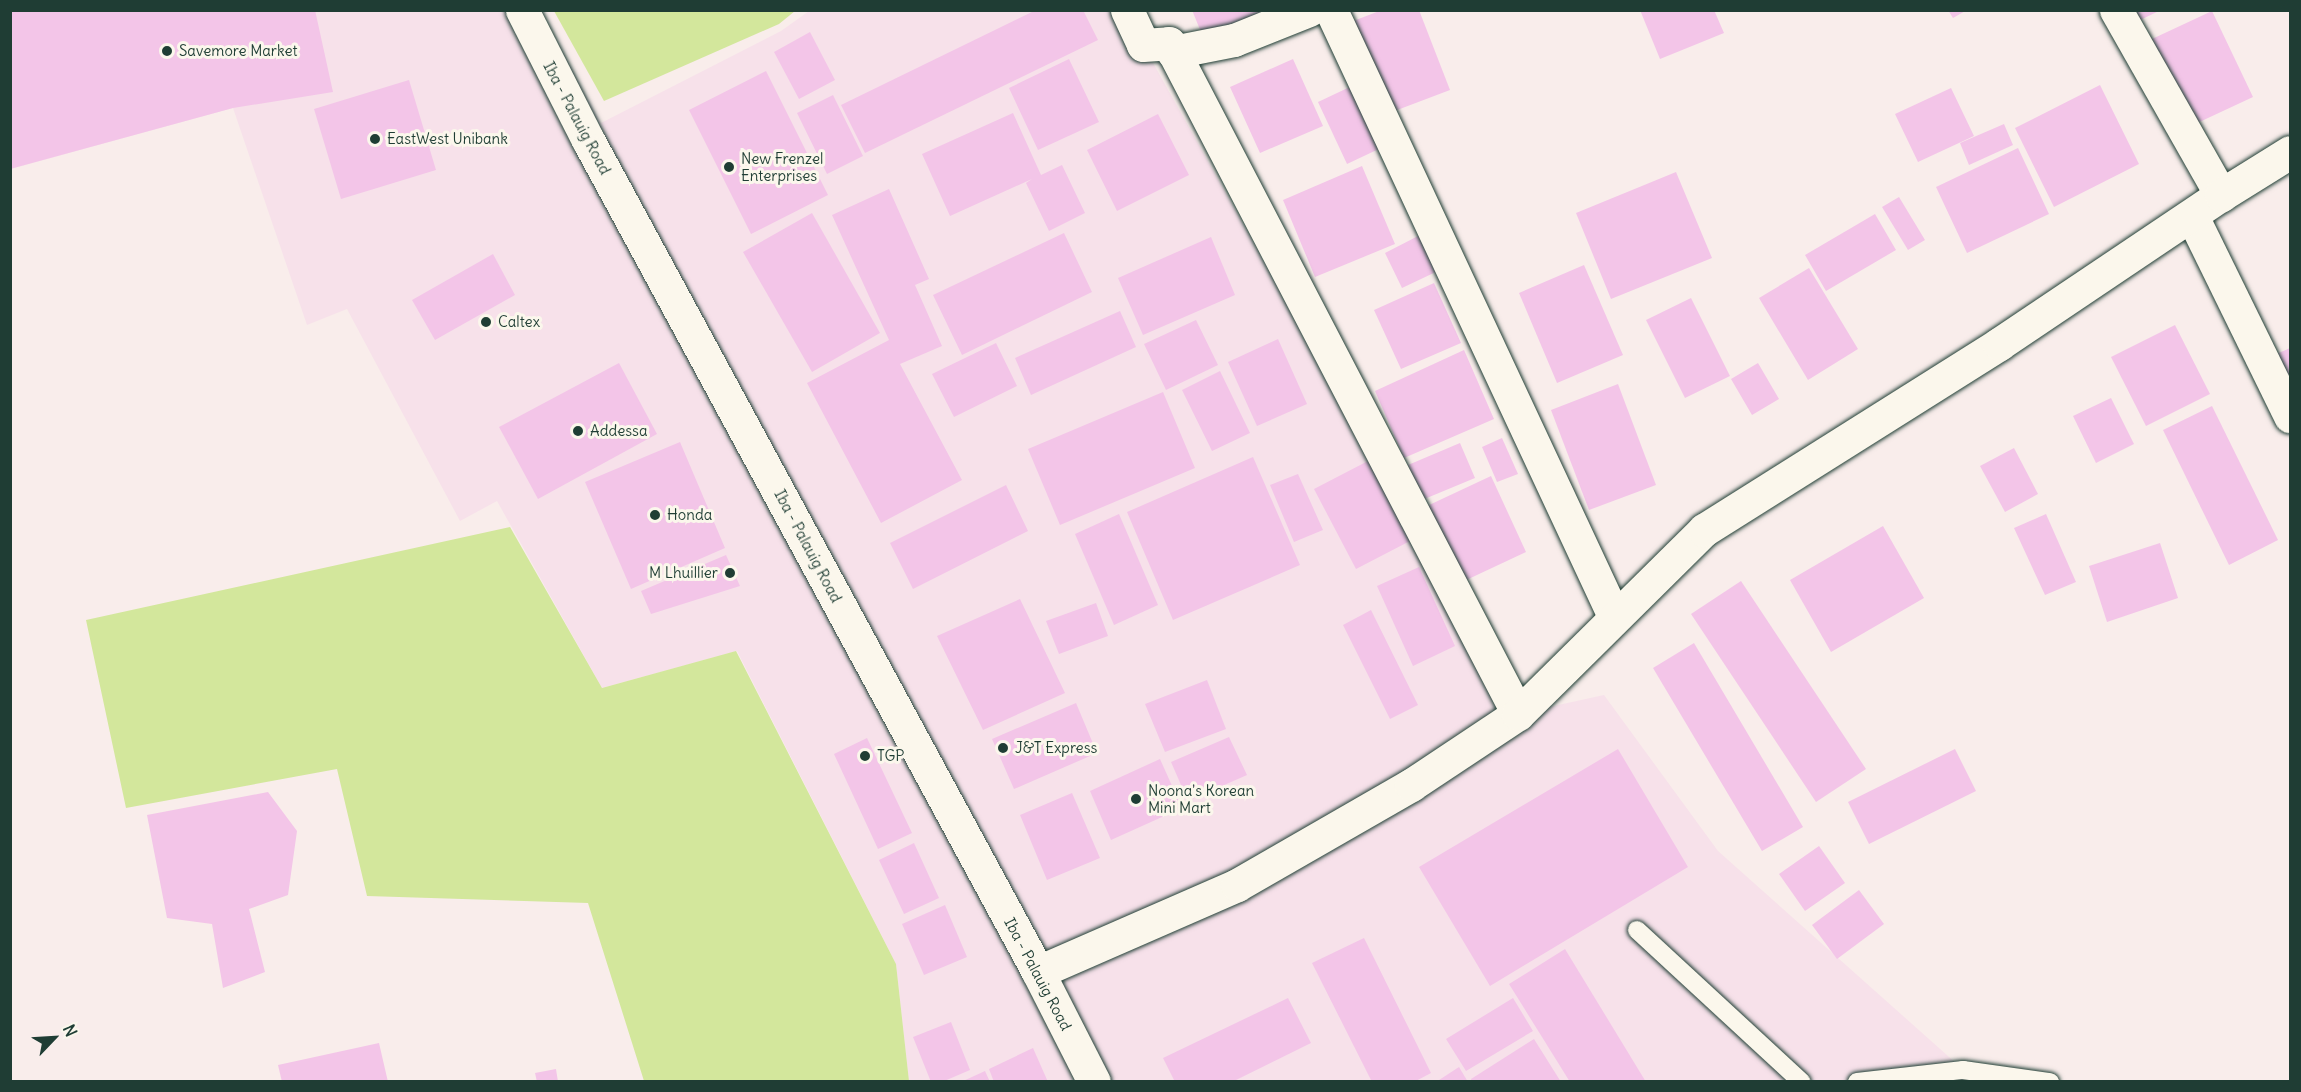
<!DOCTYPE html>
<style>
body{margin:0}
#map{position:relative;width:2301px;height:1092px;overflow:hidden;background:#f9edeb;font-family:Delius,sans-serif}
div>[style]{position:absolute}
.built>*{inset:0;background:#f7e1ea}
.green>*{inset:0;background:#d3e79c}
.building>*{inset:0;background:#f3c5e8}
.roads{filter:drop-shadow(0 0 2px #1f3d34) drop-shadow(0 0 2px #1f3d34)}
.lane>*{height:18px;margin:-9px;padding:0 9px;transform-origin:9px;border-radius:9px;background:#fbf7ec}
.street>*{height:33px;margin:-16.5px;padding:0 16.5px;transform-origin:16.5px;border-radius:16.5px;background:#fbf7ec}
.secondary>*{height:33px;margin:-16.5px;padding:0 16.5px;transform-origin:16.5px;border-radius:16.5px;background:#fbf7ec}
.dots>*{width:16px;height:16px;translate:-50% -50%;box-sizing:border-box;border:3px solid #fbf7ec;border-radius:50%}
span{translate:-50% -50%;white-space:nowrap;text-align:center;line-height:1.15;-webkit-text-stroke:6px #fbf7ec;paint-order:stroke}
.poi-label{font-size:15px;color:#1f3d34}
.left{translate:0 -50%;text-align:left}
.right{translate:-100% -50%;text-align:right}
.street-label{font-size:15px;color:#1f3d34}
.frame{position:absolute;inset:0;border:12px solid #1f3d34;pointer-events:none}
.north{position:absolute;left:24px;top:1008px;width:60px;height:60px;-webkit-text-stroke:4px #fbf7ec;paint-order:stroke;rotate:65deg;font-size:16px;font-weight:700;line-height:24px;text-align:center;color:#1f3d34}
.north::after{content:'';display:block;margin:auto;width:21px;height:27px;background:#1f3d34;clip-path:polygon(50% 0,100% 100%,50% 72%,0 100%)}
</style>
<div id="map">
<div class="built">
<i style="clip-path:polygon(11px 11px,541px 11px,601px 123px,781px 31px,809px 11px,1128px 11px,1143px 45px,1517px 714px,1604px 695px,1718px 851px,1976px 1081px,909px 1081px,896px 964px,737px 651px,602px 688px,497px 501px,460px 521px,347px 309px,307px 325px,233px 108px,11px 169px)"></i>
</div>
<div class="green">
<i style="clip-path:polygon(554px 11px,795px 11px,779px 24px,604px 101px)"></i>
<i style="clip-path:polygon(510px 527px,602px 688px,736px 651px,896px 964px,909px 1081px,644px 1081px,588px 903px,367px 896px,337px 769px,126px 808px,86px 620px)"></i>
</div>
<div class="building">
<i style="clip-path:polygon(10px 10px,315px 10px,333px 92px,233px 108px,10px 169px)"></i>
<i style="clip-path:polygon(1036px 10px,1083px 10px,1098px 40px,865px 153px,841px 105px)"></i>
<i style="clip-path:polygon(1192px 10px,1269px 10px,1203px 37px)"></i>
<i style="clip-path:polygon(1382px 10px,1419px 10px,1450px 90px,1384px 115px,1348px 23px)"></i>
<i style="clip-path:polygon(1640px 10px,1714px 10px,1724px 33px,1660px 59px)"></i>
<i style="clip-path:polygon(1948px 10px,1967px 10px,1953px 18px)"></i>
<i style="clip-path:polygon(2128px 10px,2161px 10px,2134px 23px)"></i>
<i style="clip-path:polygon(2212px 11px,2253px 97px,2193px 125px,2152px 39px)"></i>
<i style="clip-path:polygon(810px 32px,835px 80px,799px 99px,774px 52px)"></i>
<i style="clip-path:polygon(1069px 59px,1099px 122px,1038px 150px,1009px 88px)"></i>
<i style="clip-path:polygon(1293px 59px,1323px 126px,1260px 153px,1230px 87px)"></i>
<i style="clip-path:polygon(766px 71px,828px 195px,751px 234px,689px 110px)"></i>
<i style="clip-path:polygon(409px 80px,436px 170px,341px 199px,314px 109px)"></i>
<i style="clip-path:polygon(1354px 85px,1383px 147px,1347px 164px,1318px 102px)"></i>
<i style="clip-path:polygon(2100px 85px,2139px 164px,2054px 207px,2015px 128px)"></i>
<i style="clip-path:polygon(1951px 88px,1974px 136px,1918px 162px,1895px 114px)"></i>
<i style="clip-path:polygon(833px 95px,863px 156px,827px 174px,797px 113px)"></i>
<i style="clip-path:polygon(1013px 113px,1041px 175px,1062px 165px,1085px 213px,1049px 231px,1026px 183px,1032px 179px,950px 216px,922px 154px)"></i>
<i style="clip-path:polygon(1158px 114px,1189px 175px,1117px 211px,1087px 150px)"></i>
<i style="clip-path:polygon(2004px 124px,2013px 145px,1969px 165px,1960px 143px)"></i>
<i style="clip-path:polygon(2018px 148px,2049px 214px,1967px 253px,1936px 187px)"></i>
<i style="clip-path:polygon(1362px 166px,1395px 244px,1315px 277px,1283px 200px)"></i>
<i style="clip-path:polygon(1676px 172px,1712px 258px,1611px 299px,1576px 213px)"></i>
<i style="clip-path:polygon(889px 189px,929px 279px,915px 285px,942px 346px,900px 364px,962px 480px,881px 523px,807px 383px,889px 340px,832px 215px)"></i>
<i style="clip-path:polygon(1899px 197px,1925px 240px,1908px 250px,1882px 207px)"></i>
<i style="clip-path:polygon(812px 213px,880px 333px,812px 372px,743px 252px)"></i>
<i style="clip-path:polygon(1875px 214px,1896px 250px,1826px 291px,1805px 255px)"></i>
<i style="clip-path:polygon(1064px 233px,1092px 292px,962px 355px,933px 295px)"></i>
<i style="clip-path:polygon(1422px 234px,1440px 270px,1402px 288px,1385px 253px)"></i>
<i style="clip-path:polygon(1211px 237px,1235px 295px,1143px 335px,1118px 278px)"></i>
<i style="clip-path:polygon(493px 254px,515px 295px,435px 340px,412px 300px)"></i>
<i style="clip-path:polygon(1584px 265px,1623px 355px,1557px 383px,1519px 293px)"></i>
<i style="clip-path:polygon(1809px 268px,1858px 349px,1808px 380px,1759px 298px)"></i>
<i style="clip-path:polygon(1434px 283px,1461px 343px,1401px 369px,1374px 310px)"></i>
<i style="clip-path:polygon(1691px 298px,1730px 376px,1685px 398px,1646px 320px)"></i>
<i style="clip-path:polygon(1120px 311px,1136px 347px,1031px 395px,1015px 358px)"></i>
<i style="clip-path:polygon(1196px 320px,1218px 365px,1166px 390px,1144px 344px)"></i>
<i style="clip-path:polygon(2175px 325px,2210px 394px,2146px 426px,2111px 357px)"></i>
<i style="clip-path:polygon(1278px 339px,1307px 404px,1257px 426px,1228px 362px)"></i>
<i style="clip-path:polygon(996px 343px,1017px 386px,954px 417px,932px 374px)"></i>
<i style="clip-path:polygon(2290px 348px,2290px 393px,2274px 355px)"></i>
<i style="clip-path:polygon(1464px 350px,1494px 419px,1404px 458px,1375px 391px)"></i>
<i style="clip-path:polygon(619px 363px,657px 434px,538px 499px,499px 427px)"></i>
<i style="clip-path:polygon(1758px 363px,1779px 399px,1752px 415px,1731px 379px)"></i>
<i style="clip-path:polygon(1220px 371px,1250px 433px,1212px 451px,1182px 390px)"></i>
<i style="clip-path:polygon(1618px 384px,1656px 485px,1589px 510px,1551px 410px)"></i>
<i style="clip-path:polygon(1163px 392px,1195px 468px,1060px 525px,1028px 449px)"></i>
<i style="clip-path:polygon(2111px 398px,2134px 444px,2096px 463px,2073px 416px)"></i>
<i style="clip-path:polygon(2212px 406px,2278px 540px,2229px 565px,2163px 430px)"></i>
<i style="clip-path:polygon(1502px 438px,1518px 474px,1497px 482px,1482px 447px)"></i>
<i style="clip-path:polygon(680px 442px,725px 548px,631px 589px,585px 482px)"></i>
<i style="clip-path:polygon(1460px 443px,1475px 478px,1422px 500px,1408px 465px)"></i>
<i style="clip-path:polygon(2014px 448px,2038px 494px,2005px 512px,1980px 466px)"></i>
<i style="clip-path:polygon(1253px 457px,1300px 565px,1173px 620px,1127px 512px)"></i>
<i style="clip-path:polygon(1368px 461px,1410px 541px,1356px 569px,1314px 489px)"></i>
<i style="clip-path:polygon(1298px 474px,1323px 530px,1294px 542px,1270px 485px)"></i>
<i style="clip-path:polygon(1491px 476px,1526px 552px,1462px 582px,1427px 506px)"></i>
<i style="clip-path:polygon(1006px 485px,1028px 531px,913px 589px,890px 543px)"></i>
<i style="clip-path:polygon(1119px 514px,1158px 605px,1114px 625px,1075px 534px)"></i>
<i style="clip-path:polygon(2046px 514px,2076px 582px,2045px 595px,2014px 528px)"></i>
<i style="clip-path:polygon(1883px 526px,1924px 598px,1831px 652px,1790px 580px)"></i>
<i style="clip-path:polygon(2160px 543px,2178px 598px,2107px 622px,2089px 566px)"></i>
<i style="clip-path:polygon(726px 555px,740px 586px,651px 614px,641px 591px)"></i>
<i style="clip-path:polygon(1419px 567px,1455px 646px,1413px 666px,1377px 586px)"></i>
<i style="clip-path:polygon(1741px 581px,1866px 769px,1816px 802px,1691px 614px)"></i>
<i style="clip-path:polygon(1020px 599px,1065px 693px,983px 730px,937px 636px)"></i>
<i style="clip-path:polygon(1096px 603px,1108px 636px,1059px 654px,1046px 621px)"></i>
<i style="clip-path:polygon(1371px 610px,1418px 705px,1390px 719px,1343px 625px)"></i>
<i style="clip-path:polygon(1694px 643px,1803px 827px,1762px 851px,1653px 668px)"></i>
<i style="clip-path:polygon(1207px 680px,1226px 729px,1165px 752px,1145px 704px)"></i>
<i style="clip-path:polygon(1076px 703px,1097px 753px,1014px 789px,992px 739px)"></i>
<i style="clip-path:polygon(1229px 737px,1247px 775px,1188px 801px,1171px 762px)"></i>
<i style="clip-path:polygon(867px 738px,912px 833px,878px 849px,834px 754px)"></i>
<i style="clip-path:polygon(1618px 749px,1688px 867px,1490px 986px,1419px 867px)"></i>
<i style="clip-path:polygon(1955px 749px,1976px 791px,1869px 844px,1848px 802px)"></i>
<i style="clip-path:polygon(1160px 759px,1182px 808px,1111px 840px,1090px 791px)"></i>
<i style="clip-path:polygon(268px 792px,297px 831px,288px 895px,249px 909px,265px 972px,223px 988px,212px 924px,167px 918px,147px 815px)"></i>
<i style="clip-path:polygon(1072px 793px,1100px 858px,1047px 880px,1020px 815px)"></i>
<i style="clip-path:polygon(914px 843px,939px 898px,904px 914px,879px 860px)"></i>
<i style="clip-path:polygon(1819px 846px,1845px 883px,1805px 911px,1779px 874px)"></i>
<i style="clip-path:polygon(1859px 890px,1884px 924px,1837px 959px,1812px 925px)"></i>
<i style="clip-path:polygon(945px 905px,967px 957px,924px 975px,902px 924px)"></i>
<i style="clip-path:polygon(1364px 938px,1431px 1073px,1414px 1082px,1372px 1082px,1312px 963px)"></i>
<i style="clip-path:polygon(1565px 949px,1646px 1082px,1570px 1082px,1509px 984px)"></i>
<i style="clip-path:polygon(1288px 998px,1311px 1043px,1232px 1082px,1175px 1082px,1163px 1058px)"></i>
<i style="clip-path:polygon(1513px 998px,1533px 1031px,1466px 1071px,1446px 1039px)"></i>
<i style="clip-path:polygon(951px 1022px,970px 1070px,942px 1082px,931px 1082px,913px 1037px)"></i>
<i style="clip-path:polygon(1534px 1039px,1561px 1082px,1472px 1082px,1471px 1079px)"></i>
<i style="clip-path:polygon(379px 1043px,388px 1082px,282px 1082px,278px 1065px)"></i>
<i style="clip-path:polygon(1033px 1048px,1048px 1082px,994px 1082px,989px 1069px)"></i>
<i style="clip-path:polygon(1459px 1067px,1468px 1082px,1436px 1082px)"></i>
<i style="clip-path:polygon(556px 1069px,558px 1082px,537px 1082px,535px 1073px)"></i>
<i style="clip-path:polygon(985px 1071px,990px 1082px,961px 1082px)"></i>
</div>
<div class="roads">
<div class="lane">
<i style="left:1637px;top:930px;width:224px;rotate:42.7deg"></i>
<i style="left:1857px;top:1082px;width:107px;rotate:-6.5deg"></i>
<i style="left:1963px;top:1070px;width:88px;rotate:7.9deg"></i>
</div>
<div class="street">
<i style="left:1127px;top:10px;width:38px;rotate:65deg"></i>
<i style="left:1143px;top:45px;width:26px;rotate:-4deg"></i>
<i style="left:1169px;top:43px;width:756px;rotate:62.52deg"></i>
<i style="left:1331px;top:10px;width:669px;rotate:64.97deg"></i>
<i style="left:2116px;top:10px;width:213px;rotate:60.4deg"></i>
<i style="left:1173px;top:52px;width:62px;rotate:-11.1deg"></i>
<i style="left:1234px;top:40px;width:81px;rotate:-21.8deg"></i>
<i style="left:2192px;top:216px;width:223px;rotate:63.9deg"></i>
</div>
<div class="secondary">
<i style="left:522px;top:10px;width:146px;rotate:63.1deg"></i>
<i style="left:588px;top:140px;width:946px;rotate:61.59deg"></i>
<i style="left:1038px;top:972px;width:123px;rotate:63deg"></i>
<i style="left:1038px;top:972px;width:217px;rotate:-23.6deg"></i>
<i style="left:1237px;top:885px;width:201px;rotate:-29.9deg"></i>
<i style="left:1411px;top:785px;width:128px;rotate:-33.6deg"></i>
<i style="left:1518px;top:714px;width:262px;rotate:-44.7deg"></i>
<i style="left:1704px;top:530px;width:349px;rotate:-32.2deg"></i>
<i style="left:1999px;top:344px;width:267px;rotate:-33.9deg"></i>
<i style="left:2221px;top:195px;width:81px;rotate:-31.9deg"></i>
</div>
</div>
<div class="dots">
<i style="left:167px;top:51px;background:#1f3d34"></i>
<i style="left:375px;top:139px;background:#1f3d34"></i>
<i style="left:729px;top:167px;background:#1f3d34"></i>
<i style="left:486px;top:322px;background:#1f3d34"></i>
<i style="left:578px;top:431px;background:#1f3d34"></i>
<i style="left:655px;top:515px;background:#1f3d34"></i>
<i style="left:730px;top:573px;background:#1f3d34"></i>
<i style="left:1003px;top:748px;background:#1f3d34"></i>
<i style="left:865px;top:756px;background:#1f3d34"></i>
<i style="left:1136px;top:799px;background:#1f3d34"></i>
</div>
<div class="poi-label">
<span class="left" style="left:179px;top:51px">Savemore Market</span>
<span class="left" style="left:387px;top:139px">EastWest Unibank</span>
<span class="left" style="left:741px;top:167px">New Frenzel<br>Enterprises</span>
<span class="left" style="left:498px;top:322px">Caltex</span>
<span class="left" style="left:590px;top:431px">Addessa</span>
<span class="left" style="left:667px;top:515px">Honda</span>
<span class="right" style="left:718px;top:573px">M Lhuillier</span>
<span class="left" style="left:1015px;top:748px">J&amp;T Express</span>
<span class="left" style="left:877px;top:756px">TGP</span>
<span class="left" style="left:1148px;top:799px">Noona's Korean<br>Mini Mart</span>
</div>
<div class="street-label">
<span style="left:577px;top:118px;rotate:62deg">Iba - Palauig Road</span>
<span style="left:808px;top:546px;rotate:62deg">Iba - Palauig Road</span>
<span style="left:1038px;top:974px;rotate:62deg">Iba - Palauig Road</span>
</div>
<div class="frame"></div>
<div class="north">N</div>
</div>
